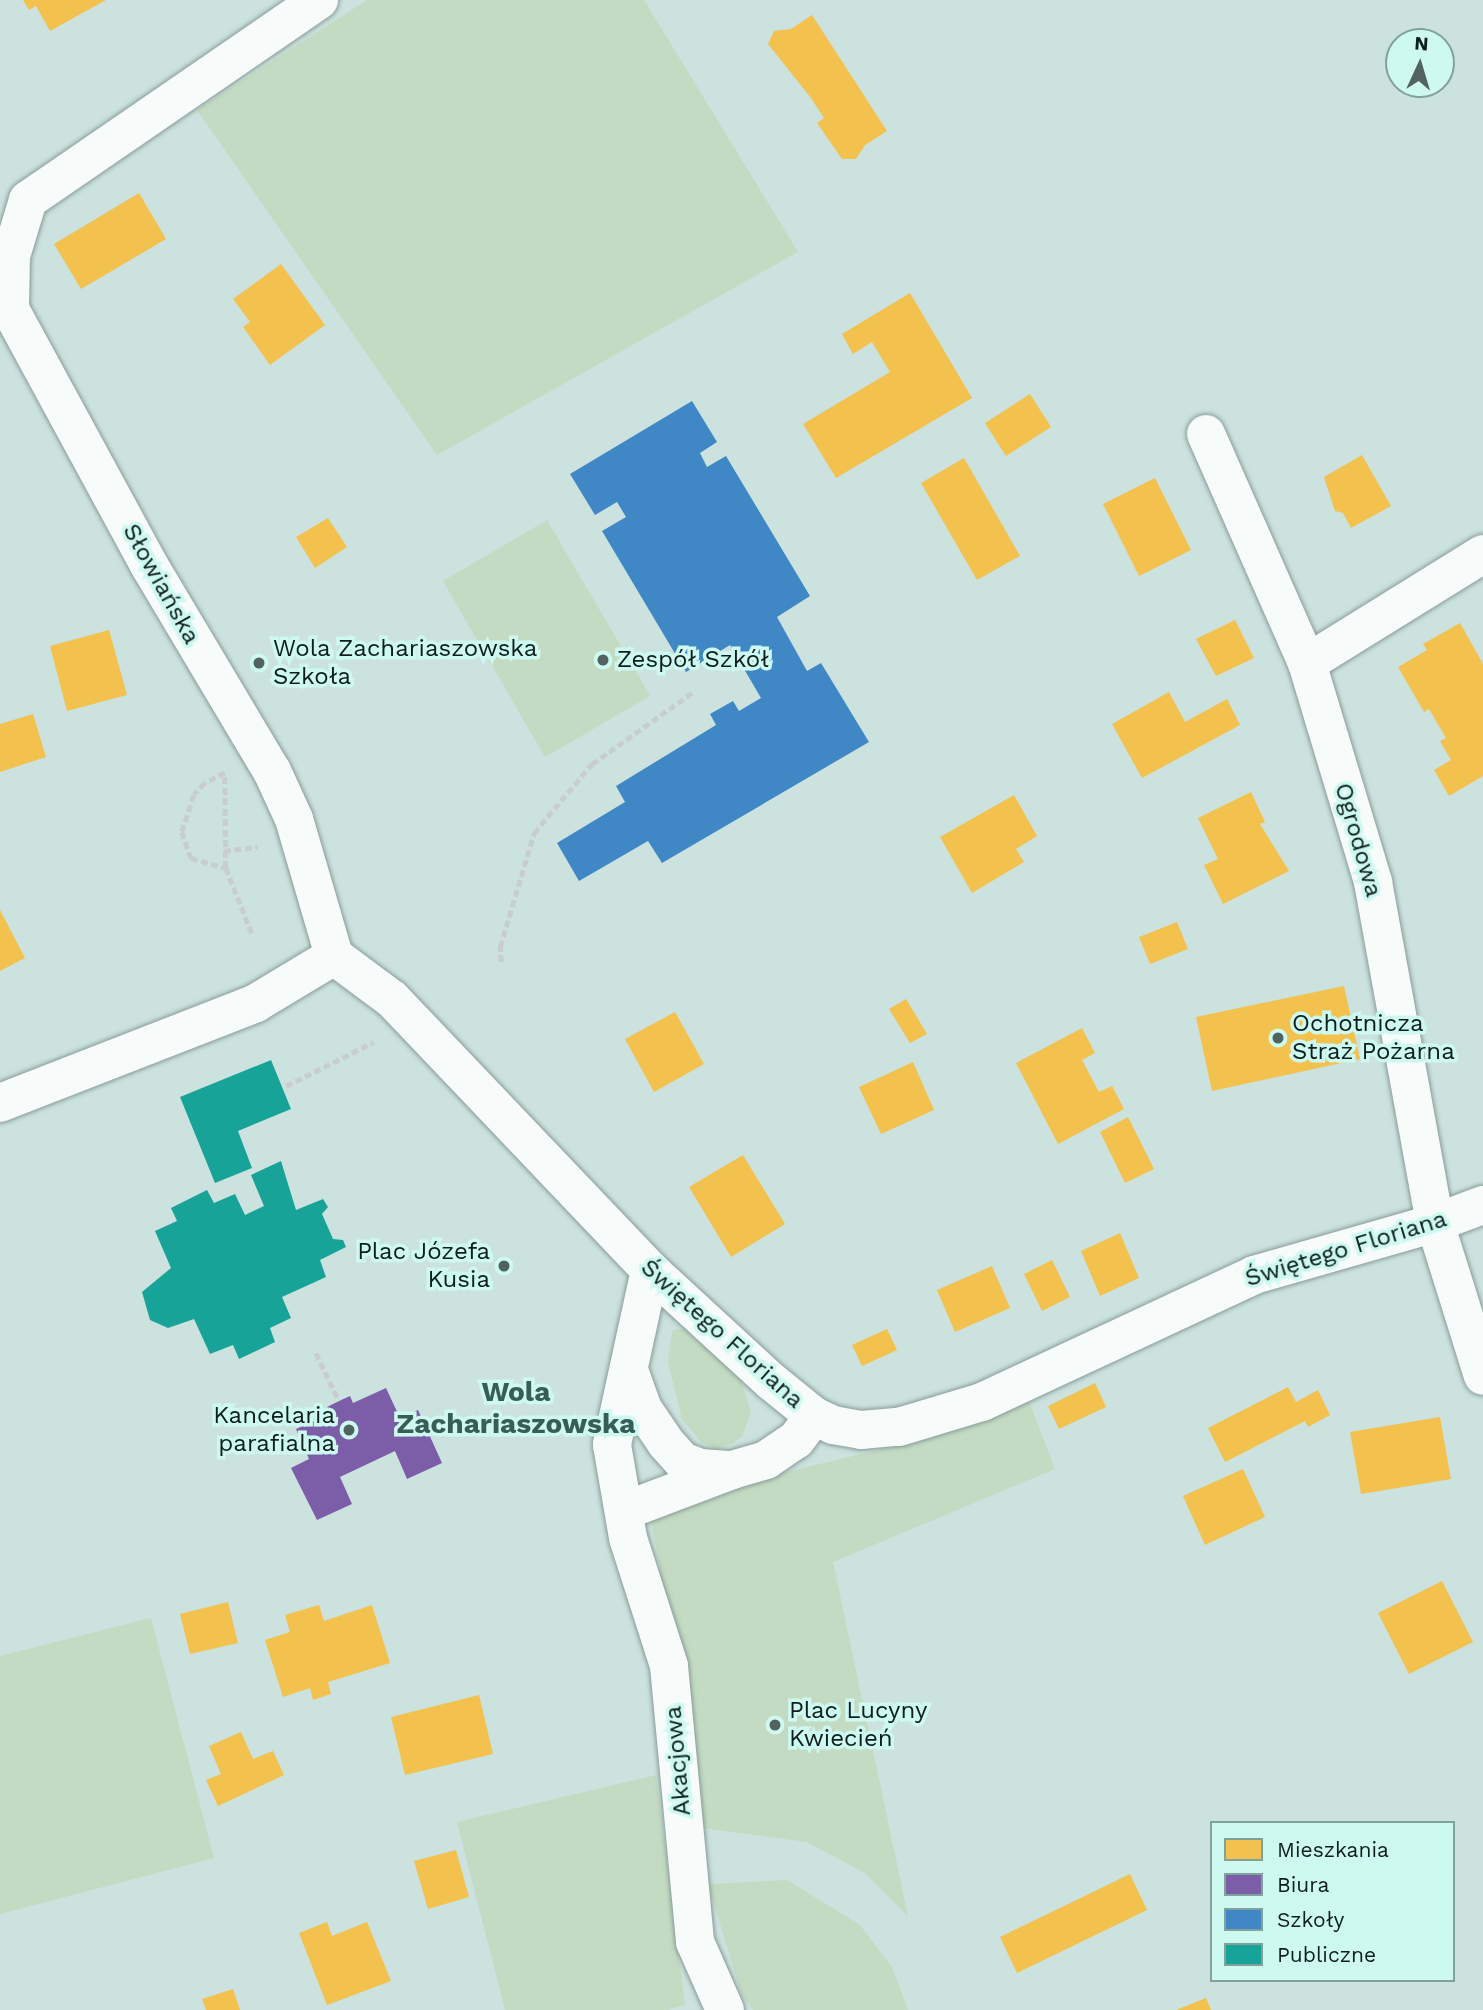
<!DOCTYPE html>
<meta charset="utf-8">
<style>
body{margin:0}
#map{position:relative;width:1483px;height:2010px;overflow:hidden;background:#cbe2de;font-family:"Work Sans",sans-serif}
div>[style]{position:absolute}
.green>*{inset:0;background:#c3dbc2}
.homes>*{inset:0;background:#f2c14e}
.offices>*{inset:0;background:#7b5ea7}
.schools>*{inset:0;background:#3f88c5}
.public>*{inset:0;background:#17a398}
.path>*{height:4.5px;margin-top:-2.25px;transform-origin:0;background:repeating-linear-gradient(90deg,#c8cecd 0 7px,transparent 0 10.5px)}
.roads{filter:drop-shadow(0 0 2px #8a9b98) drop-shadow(0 0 2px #8a9b98)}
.minor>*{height:38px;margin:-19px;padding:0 19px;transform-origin:19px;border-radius:19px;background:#f7fbfa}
.dots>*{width:19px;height:19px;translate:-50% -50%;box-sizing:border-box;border:4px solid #cef9f1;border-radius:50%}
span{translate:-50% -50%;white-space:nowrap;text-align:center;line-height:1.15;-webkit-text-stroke:7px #cef9f1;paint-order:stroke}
.street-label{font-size:24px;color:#0d1e1b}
.poi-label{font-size:24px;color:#0d1e1b}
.left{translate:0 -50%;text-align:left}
.right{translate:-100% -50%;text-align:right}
.quarter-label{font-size:28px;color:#365d57;font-weight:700}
.legend{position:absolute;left:1210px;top:1821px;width:245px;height:161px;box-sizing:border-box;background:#cef9f1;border:2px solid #81a19b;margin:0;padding:9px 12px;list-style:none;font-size:21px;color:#0d1e1b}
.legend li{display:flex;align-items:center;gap:14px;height:35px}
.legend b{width:35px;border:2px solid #81a19b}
.north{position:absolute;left:1385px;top:28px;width:70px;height:70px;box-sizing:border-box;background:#cef9f1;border:2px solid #81a19b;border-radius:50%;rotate:4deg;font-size:19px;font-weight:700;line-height:28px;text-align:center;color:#0d1e1b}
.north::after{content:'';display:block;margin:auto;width:24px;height:32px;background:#50635f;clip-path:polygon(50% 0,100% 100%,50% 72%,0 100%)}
</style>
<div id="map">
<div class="green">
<i style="clip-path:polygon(367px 0,644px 0,798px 252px,437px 455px,197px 110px)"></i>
<i style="clip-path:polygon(547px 520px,650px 696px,545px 757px,443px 581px)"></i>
<i style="clip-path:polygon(683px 1328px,740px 1378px,751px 1412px,742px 1437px,733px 1443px,716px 1449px,701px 1442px,682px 1419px,668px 1362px,672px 1331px)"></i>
<i style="clip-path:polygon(1029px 1401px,1055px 1469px,833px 1562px,908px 1916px,865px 1873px,807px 1842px,695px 1827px,671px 1626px,651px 1520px,732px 1485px,899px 1445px)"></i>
<i style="clip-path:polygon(151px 1618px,214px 1858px,0 1914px,0 1656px)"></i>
<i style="clip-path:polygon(656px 1775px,685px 2005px,668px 2010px,505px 2010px,457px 1822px)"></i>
<i style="clip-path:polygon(787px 1880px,860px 1925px,892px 1967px,908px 2010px,753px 2010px,741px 1993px,708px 1884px)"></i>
</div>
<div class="homes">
<i style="clip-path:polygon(23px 0,106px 0,50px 31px,36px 6px,29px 10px)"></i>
<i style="clip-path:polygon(812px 15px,887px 131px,865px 145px,856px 159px,842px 159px,817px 123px,824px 118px,811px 98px,768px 44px,774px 31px,791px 29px)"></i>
<i style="clip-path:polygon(139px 193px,166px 239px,81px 289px,54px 244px)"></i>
<i style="clip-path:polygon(281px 264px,325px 325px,270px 365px,243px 327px,250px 322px,233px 299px)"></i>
<i style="clip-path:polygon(910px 293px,972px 398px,836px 478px,803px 424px,890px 372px,872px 342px,853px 354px,842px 334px)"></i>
<i style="clip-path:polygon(1030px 394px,1051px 427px,1006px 456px,985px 423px)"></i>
<i style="clip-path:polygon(1362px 455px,1391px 506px,1351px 528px,1343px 513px,1335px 511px,1324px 477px)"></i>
<i style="clip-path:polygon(964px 458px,1020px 556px,977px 580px,921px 483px)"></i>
<i style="clip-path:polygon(1155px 478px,1191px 550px,1139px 576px,1103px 504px)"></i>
<i style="clip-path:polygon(328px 518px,347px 547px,315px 568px,296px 537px)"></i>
<i style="clip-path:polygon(1235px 620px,1254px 658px,1216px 676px,1196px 639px)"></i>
<i style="clip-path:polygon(1460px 623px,1483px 664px,1483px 776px,1449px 796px,1434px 770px,1451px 760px,1440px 741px,1446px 738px,1429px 709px,1424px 712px,1398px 667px,1427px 650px,1423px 644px)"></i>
<i style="clip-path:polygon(109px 630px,127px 695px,67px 711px,50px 646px)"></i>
<i style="clip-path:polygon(1169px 692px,1185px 722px,1227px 699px,1240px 725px,1142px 778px,1112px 724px)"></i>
<i style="clip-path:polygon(33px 714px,46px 757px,0 772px,0 724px)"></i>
<i style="clip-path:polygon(1251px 792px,1265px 822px,1260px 824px,1289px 871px,1223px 904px,1204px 865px,1218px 859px,1198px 818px)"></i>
<i style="clip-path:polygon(1014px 795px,1037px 836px,1016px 849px,1024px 862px,972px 893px,940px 837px)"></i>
<i style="clip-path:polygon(0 910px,25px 958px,0 971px)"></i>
<i style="clip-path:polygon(1177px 922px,1188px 949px,1150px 964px,1139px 937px)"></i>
<i style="clip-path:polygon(1344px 986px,1360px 1059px,1212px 1091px,1196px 1017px)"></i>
<i style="clip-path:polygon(906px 999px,927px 1034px,910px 1043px,889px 1009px)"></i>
<i style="clip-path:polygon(675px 1012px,704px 1064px,654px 1092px,625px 1039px)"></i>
<i style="clip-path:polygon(1082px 1028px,1095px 1053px,1082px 1060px,1099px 1092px,1112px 1086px,1124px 1109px,1058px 1144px,1016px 1063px)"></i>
<i style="clip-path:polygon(913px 1062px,934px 1110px,881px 1134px,859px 1087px)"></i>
<i style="clip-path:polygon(1128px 1117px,1154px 1169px,1125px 1183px,1100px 1132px)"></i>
<i style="clip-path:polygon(743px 1155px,785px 1224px,731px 1257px,689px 1187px)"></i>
<i style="clip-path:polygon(1120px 1233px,1139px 1278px,1100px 1296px,1081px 1251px)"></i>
<i style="clip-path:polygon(1052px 1260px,1070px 1297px,1042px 1311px,1024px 1274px)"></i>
<i style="clip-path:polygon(992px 1266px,1010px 1308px,955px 1332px,937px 1290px)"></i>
<i style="clip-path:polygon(887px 1329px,897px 1350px,862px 1366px,852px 1345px)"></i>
<i style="clip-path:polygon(1095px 1383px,1106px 1407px,1059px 1429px,1048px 1406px)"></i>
<i style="clip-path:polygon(1288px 1387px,1296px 1402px,1318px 1390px,1330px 1415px,1308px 1427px,1305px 1421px,1225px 1462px,1208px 1428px)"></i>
<i style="clip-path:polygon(1440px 1417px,1451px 1479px,1361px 1494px,1350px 1432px)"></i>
<i style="clip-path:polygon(1243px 1469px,1265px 1517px,1205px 1545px,1183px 1496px)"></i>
<i style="clip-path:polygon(1442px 1581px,1473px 1642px,1409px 1674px,1378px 1613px)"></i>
<i style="clip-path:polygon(228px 1602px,238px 1643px,190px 1654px,180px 1614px)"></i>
<i style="clip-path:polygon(319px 1605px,324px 1621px,372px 1605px,390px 1663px,328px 1682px,331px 1694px,313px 1700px,310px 1688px,283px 1697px,265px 1640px,290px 1632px,285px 1615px)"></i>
<i style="clip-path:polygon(479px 1695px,493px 1754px,405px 1775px,391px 1717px)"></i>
<i style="clip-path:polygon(241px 1732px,253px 1759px,273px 1751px,284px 1775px,218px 1806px,206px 1780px,221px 1774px,209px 1746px)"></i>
<i style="clip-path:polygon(456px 1850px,469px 1897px,428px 1909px,414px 1861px)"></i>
<i style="clip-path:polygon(1130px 1874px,1147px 1910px,1017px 1973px,1000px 1937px)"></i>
<i style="clip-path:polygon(327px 1922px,332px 1936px,367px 1922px,391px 1981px,327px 2005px,299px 1933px)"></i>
<i style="clip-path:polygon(233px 1989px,240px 2010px,206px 2010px,202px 1999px)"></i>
<i style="clip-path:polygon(1206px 1998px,1211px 2010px,1176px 2010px)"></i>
</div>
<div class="offices">
<i style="clip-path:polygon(386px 1388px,400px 1418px,418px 1410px,442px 1463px,407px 1479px,395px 1451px,340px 1477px,352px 1504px,317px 1520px,291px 1468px,309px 1459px,296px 1429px,330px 1414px,327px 1407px,339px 1401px,350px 1396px,353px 1403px)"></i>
</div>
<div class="schools">
<i style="clip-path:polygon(692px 401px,717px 442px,700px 453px,707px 467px,726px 456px,810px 596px,777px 617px,807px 671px,821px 663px,869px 742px,662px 863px,648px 841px,579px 881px,557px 843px,625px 802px,616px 786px,716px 725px,710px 714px,733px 701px,739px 711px,761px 698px,730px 645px,686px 672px,602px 531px,626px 517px,617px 502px,595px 515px,570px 474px)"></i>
</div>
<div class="public">
<i style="clip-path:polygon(271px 1060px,291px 1109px,238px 1131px,252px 1168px,215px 1183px,180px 1097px)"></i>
<i style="clip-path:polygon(281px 1161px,296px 1210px,323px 1199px,328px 1207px,322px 1214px,333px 1239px,343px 1240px,346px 1247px,320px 1260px,326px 1277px,282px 1297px,291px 1318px,270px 1328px,275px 1342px,239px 1359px,233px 1345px,210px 1354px,194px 1319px,168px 1328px,150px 1320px,142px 1292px,171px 1268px,155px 1231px,177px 1221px,171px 1208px,207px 1190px,214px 1203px,235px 1194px,245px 1215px,264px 1206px,251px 1175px)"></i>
</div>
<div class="path">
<i style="left:225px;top:773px;width:22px;rotate:153deg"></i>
<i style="left:205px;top:783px;width:16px;rotate:133deg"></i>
<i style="left:194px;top:795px;width:39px;rotate:108deg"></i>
<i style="left:182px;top:832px;width:28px;rotate:71deg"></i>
<i style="left:191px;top:858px;width:36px;rotate:16deg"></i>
<i style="left:225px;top:777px;width:91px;rotate:89.4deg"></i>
<i style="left:226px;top:868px;width:73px;rotate:68.3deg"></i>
<i style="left:224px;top:851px;width:34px;rotate:-7deg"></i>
<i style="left:501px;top:962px;width:15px;rotate:-94deg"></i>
<i style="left:500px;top:947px;width:119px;rotate:-73.4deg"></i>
<i style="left:534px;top:833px;width:90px;rotate:-50deg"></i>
<i style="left:592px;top:764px;width:124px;rotate:-35.5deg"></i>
<i style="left:286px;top:1086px;width:98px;rotate:-26.6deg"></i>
<i style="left:316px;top:1353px;width:53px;rotate:64.4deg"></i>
</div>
<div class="roads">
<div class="minor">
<i style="left:319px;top:0;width:353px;rotate:145.5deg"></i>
<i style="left:28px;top:200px;width:59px;rotate:106.9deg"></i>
<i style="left:11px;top:256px;width:53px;rotate:91.1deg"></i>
<i style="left:10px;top:309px;width:291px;rotate:61.5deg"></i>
<i style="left:149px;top:565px;width:240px;rotate:59.2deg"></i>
<i style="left:272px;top:771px;width:53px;rotate:65.4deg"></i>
<i style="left:294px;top:819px;width:143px;rotate:73.7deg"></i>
<i style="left:1206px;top:434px;width:250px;rotate:66.2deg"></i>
<i style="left:1483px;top:554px;width:207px;rotate:148.2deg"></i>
<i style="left:1307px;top:663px;width:229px;rotate:73.2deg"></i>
<i style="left:1373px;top:882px;width:347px;rotate:79.7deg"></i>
<i style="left:1435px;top:1223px;width:160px;rotate:72.6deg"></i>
<i style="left:334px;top:956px;width:72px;rotate:36.6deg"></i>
<i style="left:392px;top:999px;width:374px;rotate:46.4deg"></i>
<i style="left:650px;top:1270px;width:166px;rotate:42.6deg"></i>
<i style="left:772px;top:1382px;width:54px;rotate:39deg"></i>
<i style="left:814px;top:1416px;width:21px;rotate:25deg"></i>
<i style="left:833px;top:1425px;width:28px;rotate:10deg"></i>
<i style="left:861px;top:1430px;width:38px;rotate:-5deg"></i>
<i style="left:899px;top:1427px;width:87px;rotate:-16.8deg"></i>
<i style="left:982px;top:1402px;width:300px;rotate:-25deg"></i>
<i style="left:1254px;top:1275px;width:188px;rotate:-16deg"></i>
<i style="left:1435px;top:1223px;width:51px;rotate:-20.6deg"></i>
<i style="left:0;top:1103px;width:275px;rotate:-21.3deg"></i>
<i style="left:256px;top:1003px;width:91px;rotate:-31.1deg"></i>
<i style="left:650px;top:1270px;width:179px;rotate:102.3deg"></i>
<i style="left:612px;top:1445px;width:94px;rotate:80.2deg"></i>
<i style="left:628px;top:1538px;width:134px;rotate:72.2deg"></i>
<i style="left:669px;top:1666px;width:277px;rotate:84.6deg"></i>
<i style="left:695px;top:1942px;width:74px;rotate:66.2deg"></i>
<i style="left:629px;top:1370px;width:41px;rotate:70.3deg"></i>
<i style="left:643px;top:1409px;width:41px;rotate:55.9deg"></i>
<i style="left:666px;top:1443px;width:24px;rotate:48deg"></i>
<i style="left:682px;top:1461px;width:19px;rotate:21deg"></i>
<i style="left:700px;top:1468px;width:32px;rotate:4deg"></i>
<i style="left:732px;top:1470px;width:35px;rotate:-16deg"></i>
<i style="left:766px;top:1460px;width:36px;rotate:-34deg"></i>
<i style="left:796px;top:1440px;width:30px;rotate:-53deg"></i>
<i style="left:624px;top:1511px;width:113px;rotate:-20.7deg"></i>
</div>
</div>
<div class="dots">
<i style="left:603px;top:660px;background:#50635f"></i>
<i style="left:259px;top:663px;background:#50635f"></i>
<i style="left:1278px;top:1038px;background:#50635f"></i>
<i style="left:504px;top:1266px;background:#50635f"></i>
<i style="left:349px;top:1430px;background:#50635f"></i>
<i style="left:775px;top:1725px;background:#50635f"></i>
</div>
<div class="street-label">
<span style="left:161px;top:584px;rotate:61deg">Słowiańska</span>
<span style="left:1358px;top:840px;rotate:74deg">Ogrodowa</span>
<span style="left:1346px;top:1249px;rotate:-17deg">Świętego Floriana</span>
<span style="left:722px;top:1334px;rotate:42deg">Świętego Floriana</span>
<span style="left:678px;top:1761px;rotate:-95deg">Akacjowa</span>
</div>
<div class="poi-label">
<span class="left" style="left:273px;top:663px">Wola Zachariaszowska<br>Szkoła</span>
<span class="left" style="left:617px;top:660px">Zespół Szkół</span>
<span class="left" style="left:1292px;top:1038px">Ochotnicza<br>Straż Pożarna</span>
<span class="right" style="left:490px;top:1266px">Plac Józefa<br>Kusia</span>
<span class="right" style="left:335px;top:1430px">Kancelaria<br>parafialna</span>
<span class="left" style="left:789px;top:1725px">Plac Lucyny<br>Kwiecień</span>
</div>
<div class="quarter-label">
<span style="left:516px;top:1408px">Wola<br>Zachariaszowska</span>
</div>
<ul class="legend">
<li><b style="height:19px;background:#f2c14e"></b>Mieszkania</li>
<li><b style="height:19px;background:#7b5ea7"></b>Biura</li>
<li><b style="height:19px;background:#3f88c5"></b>Szkoły</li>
<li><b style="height:19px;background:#17a398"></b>Publiczne</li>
</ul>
<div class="north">N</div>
</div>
